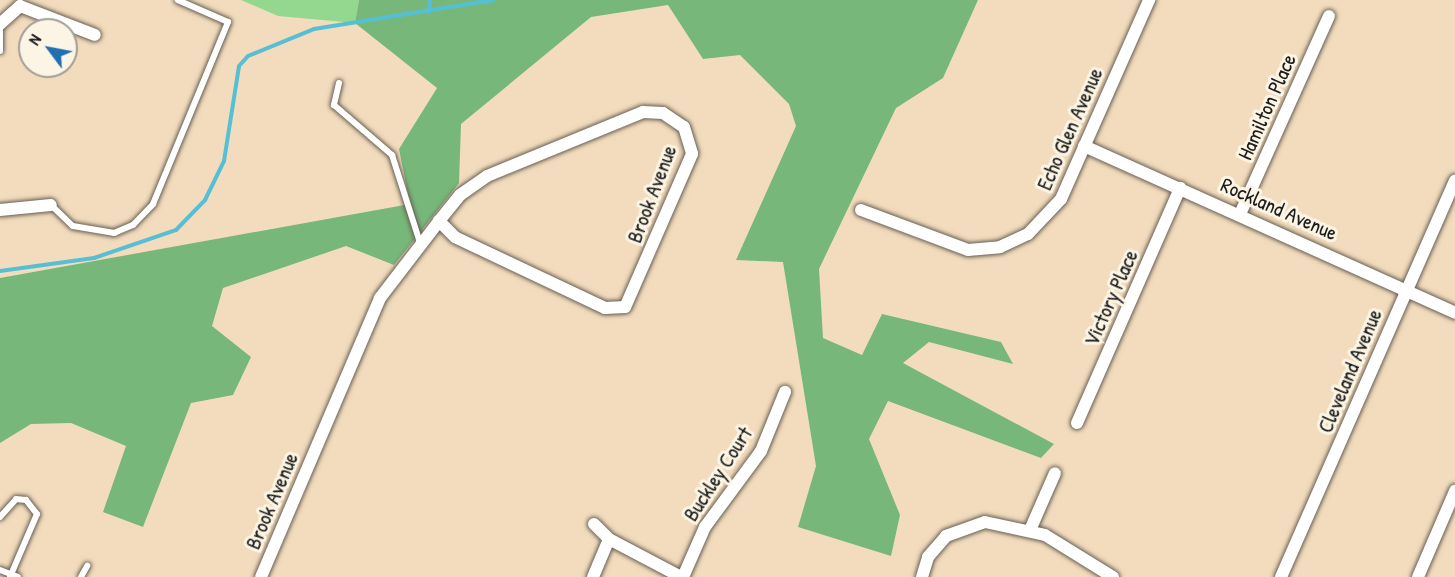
<!DOCTYPE html>
<style>
body{margin:0}
#map{position:relative;width:1455px;height:577px;overflow:hidden;background:#f3dcbd;font-family:"Patrick Hand",sans-serif}
div>[style]{position:absolute}
.green>*{inset:0;background:#94d890}
.forest>*{inset:0;background:#77b87a}
.stream>*{height:4px;margin:-2px;padding:0 2px;transform-origin:2px;border-radius:2px;background:#57bfd4}
.roads{filter:drop-shadow(0 0 2px #675f54) drop-shadow(0 0 2px #675f54)}
.lane>*{height:6px;margin:-3px;padding:0 3px;transform-origin:3px;border-radius:3px;background:#fff}
.street>*{height:12px;margin:-6px;padding:0 6px;transform-origin:6px;border-radius:6px;background:#fff}
span{translate:-50% -50%;white-space:nowrap;text-align:center;line-height:1.15;-webkit-text-stroke:6px #fcf5e5;paint-order:stroke}
.street-label{font-size:21px;color:#1c1c1c}
.north{position:absolute;left:18px;top:18px;width:60px;height:60px;box-sizing:border-box;background:#fcf5e5;border:2px solid #a29e95;border-radius:50%;rotate:302deg;font-size:16px;font-weight:700;line-height:24px;text-align:center;color:#1c1c1c}
.north::after{content:'';display:block;margin:auto;width:21px;height:27px;background:#1f6fb2;clip-path:polygon(50% 0,100% 100%,50% 72%,0 100%)}
</style>
<div id="map">
<div class="green">
<i style="clip-path:polygon(241px 0,359px 0,355px 23px,278px 16px)"></i>
</div>
<div class="forest">
<i style="clip-path:polygon(359px 0,978px 0,943px 78px,896px 108px,819px 269px,823px 338px,862px 355px,882px 314px,1001px 342px,1013px 364px,929px 342px,903px 363px,1054px 444px,1041px 458px,888px 401px,869px 439px,900px 515px,891px 556px,798px 527px,816px 466px,783px 262px,736px 260px,796px 126px,789px 104px,740px 55px,703px 59px,668px 5px,591px 17px,461px 124px,459px 183px,394px 265px,346px 246px,223px 288px,212px 326px,251px 357px,233px 395px,191px 403px,143px 527px,103px 512px,126px 446px,71px 423px,31px 424px,0 443px,0 278px,410px 204px,399px 149px,437px 88px,355px 23px)"></i>
</div>
<div class="stream">
<i style="left:429px;top:12px;width:12px;rotate:-85deg"></i>
<i style="left:0;top:271px;width:95px;rotate:-7.9deg"></i>
<i style="left:94px;top:258px;width:87px;rotate:-18.9deg"></i>
<i style="left:176px;top:230px;width:42px;rotate:-46deg"></i>
<i style="left:205px;top:200px;width:43px;rotate:-64deg"></i>
<i style="left:224px;top:161px;width:96px;rotate:-81deg"></i>
<i style="left:239px;top:66px;width:13px;rotate:-48deg"></i>
<i style="left:248px;top:56px;width:71px;rotate:-22.2deg"></i>
<i style="left:314px;top:29px;width:182px;rotate:-9.2deg"></i>
</div>
<div class="roads">
<div class="lane">
<i style="left:0;top:26px;width:25px;rotate:90deg"></i>
<i style="left:339px;top:83px;width:23px;rotate:103deg"></i>
<i style="left:334px;top:105px;width:77px;rotate:40.8deg"></i>
<i style="left:392px;top:155px;width:92px;rotate:72.3deg"></i>
<i style="left:51px;top:205px;width:30px;rotate:44deg"></i>
<i style="left:73px;top:226px;width:42px;rotate:9.7deg"></i>
<i style="left:114px;top:233px;width:21px;rotate:-23deg"></i>
<i style="left:133px;top:225px;width:29px;rotate:-46deg"></i>
<i style="left:153px;top:204px;width:197px;rotate:-67.6deg"></i>
<i style="left:228px;top:22px;width:55px;rotate:-156.3deg"></i>
<i style="left:0;top:517px;width:24px;rotate:-48deg"></i>
<i style="left:16px;top:499px;width:10px;rotate:6deg"></i>
<i style="left:26px;top:500px;width:18px;rotate:52deg"></i>
<i style="left:37px;top:514px;width:69px;rotate:113.2deg"></i>
<i style="left:0;top:570px;width:19px;rotate:21deg"></i>
<i style="left:81px;top:577px;width:13px;rotate:-61deg"></i>
</div>
<div class="street">
<i style="left:0;top:24px;width:27px;rotate:-42deg"></i>
<i style="left:20px;top:6px;width:80px;rotate:21.1deg"></i>
<i style="left:643px;top:112px;width:20px;rotate:3deg"></i>
<i style="left:663px;top:113px;width:25px;rotate:34deg"></i>
<i style="left:684px;top:127px;width:28px;rotate:73deg"></i>
<i style="left:692px;top:154px;width:167px;rotate:113.6deg"></i>
<i style="left:625px;top:307px;width:20px;rotate:177deg"></i>
<i style="left:605px;top:308px;width:166px;rotate:-154.7deg"></i>
<i style="left:455px;top:237px;width:23px;rotate:-135deg"></i>
<i style="left:439px;top:221px;width:33px;rotate:-51deg"></i>
<i style="left:460px;top:195px;width:33px;rotate:-35deg"></i>
<i style="left:487px;top:176px;width:169px;rotate:-22.3deg"></i>
<i style="left:1084px;top:146px;width:407px;rotate:24.2deg"></i>
<i style="left:0;top:210px;width:51px;rotate:-5.6deg"></i>
<i style="left:861px;top:210px;width:114px;rotate:20.5deg"></i>
<i style="left:968px;top:250px;width:32px;rotate:-5deg"></i>
<i style="left:1000px;top:247px;width:31px;rotate:-25deg"></i>
<i style="left:1028px;top:234px;width:48px;rotate:-46.7deg"></i>
<i style="left:1061px;top:199px;width:218px;rotate:-66.1deg"></i>
<i style="left:1240px;top:214px;width:217px;rotate:-65.8deg"></i>
<i style="left:1077px;top:423px;width:257px;rotate:-66.3deg"></i>
<i style="left:594px;top:524px;width:21px;rotate:45deg"></i>
<i style="left:609px;top:539px;width:81px;rotate:27.8deg"></i>
<i style="left:1030px;top:530px;width:62px;rotate:-66.3deg"></i>
<i style="left:261px;top:577px;width:303px;rotate:-66.9deg"></i>
<i style="left:380px;top:298px;width:97px;rotate:-52.5deg"></i>
<i style="left:593px;top:577px;width:41px;rotate:-67.2deg"></i>
<i style="left:683px;top:577px;width:55px;rotate:-66.3deg"></i>
<i style="left:705px;top:527px;width:94px;rotate:-53.6deg"></i>
<i style="left:761px;top:451px;width:64px;rotate:-67.9deg"></i>
<i style="left:922px;top:577px;width:21px;rotate:-73deg"></i>
<i style="left:928px;top:557px;width:28px;rotate:-49deg"></i>
<i style="left:946px;top:536px;width:41px;rotate:-19.7deg"></i>
<i style="left:985px;top:522px;width:61px;rotate:12.2deg"></i>
<i style="left:1045px;top:535px;width:80px;rotate:31.7deg"></i>
<i style="left:1281px;top:577px;width:433px;rotate:-66.3deg"></i>
<i style="left:1418px;top:577px;width:94px;rotate:-66.7deg"></i>
</div>
</div>
<div class="street-label">
<span style="left:1267px;top:107px;rotate:-66deg">Hamilton Place</span>
<span style="left:1070px;top:129px;rotate:-66deg">Echo Glen Avenue</span>
<span style="left:652px;top:194px;rotate:-69deg">Brook Avenue</span>
<span style="left:1279px;top:209px;rotate:24deg">Rockland Avenue</span>
<span style="left:1111px;top:298px;rotate:-66deg">Victory Place</span>
<span style="left:1350px;top:371px;rotate:-67deg">Cleveland Avenue</span>
<span style="left:718px;top:474px;rotate:-57deg">Buckley Court</span>
<span style="left:272px;top:501px;rotate:-67deg">Brook Avenue</span>
</div>
<div class="north">N</div>
</div>
